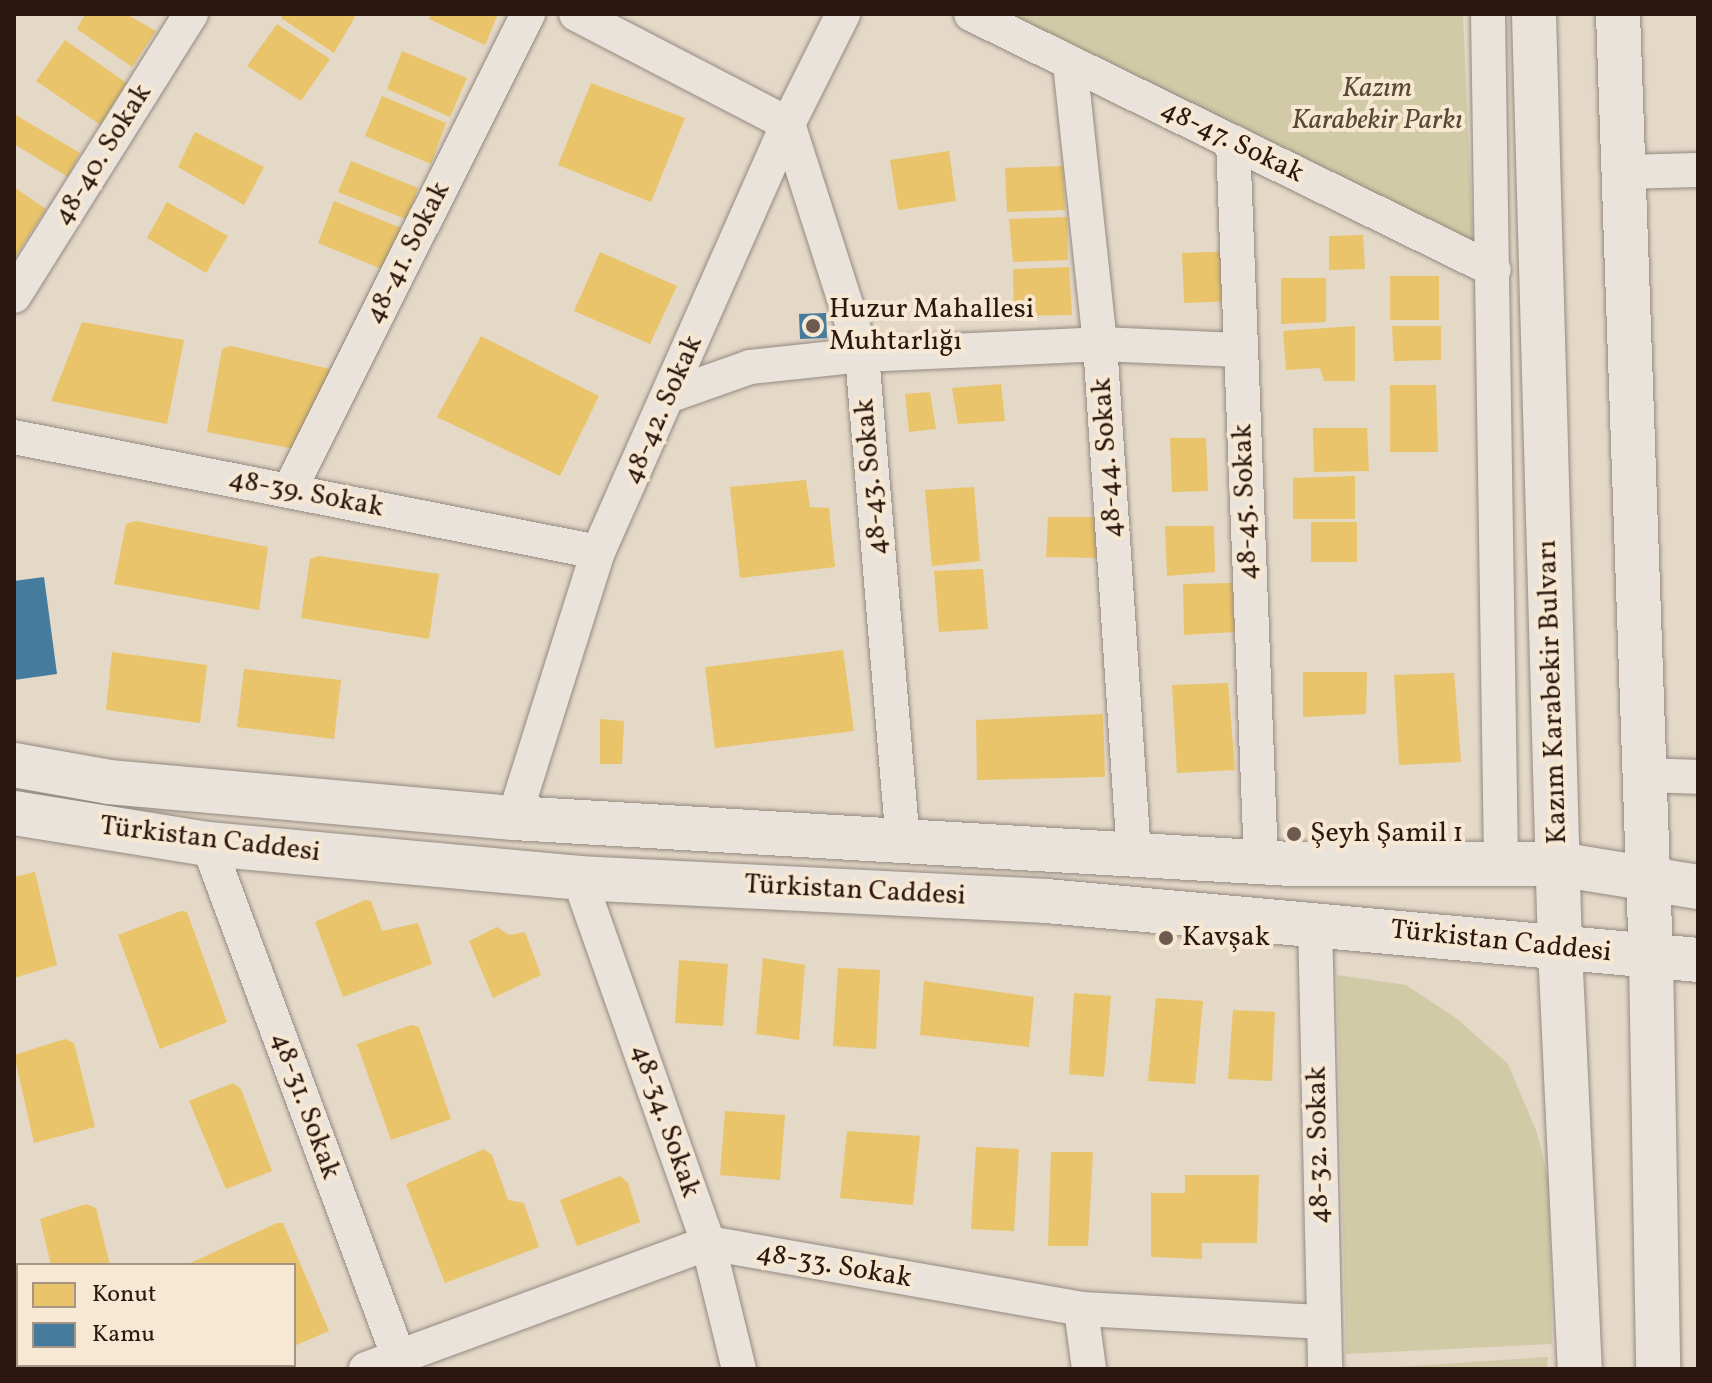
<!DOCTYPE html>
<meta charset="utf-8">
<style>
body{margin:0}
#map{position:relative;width:1712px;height:1383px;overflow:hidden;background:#e4d8c7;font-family:Vollkorn,serif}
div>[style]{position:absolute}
.green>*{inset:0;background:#d1caa6}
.homes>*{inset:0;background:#e9c46a}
.public>*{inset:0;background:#457b9d}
.roads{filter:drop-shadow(0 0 2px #948a80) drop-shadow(0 0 2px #948a80)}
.street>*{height:34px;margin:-17px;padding:0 17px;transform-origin:17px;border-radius:17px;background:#e9e3db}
.secondary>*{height:44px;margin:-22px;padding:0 22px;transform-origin:22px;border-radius:22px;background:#e9e3db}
.dots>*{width:22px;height:22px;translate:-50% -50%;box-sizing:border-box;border:4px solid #f6e8d2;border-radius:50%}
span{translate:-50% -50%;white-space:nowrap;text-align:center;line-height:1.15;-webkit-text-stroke:8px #f6e8d2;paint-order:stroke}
.park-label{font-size:28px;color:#594934;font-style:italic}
.street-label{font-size:28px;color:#2d170f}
.poi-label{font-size:28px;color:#2d170f}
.left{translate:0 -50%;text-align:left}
.frame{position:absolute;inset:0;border:16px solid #2d170f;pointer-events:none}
.legend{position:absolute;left:16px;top:1263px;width:280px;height:104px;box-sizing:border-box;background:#f6e8d2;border:2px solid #a69484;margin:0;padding:10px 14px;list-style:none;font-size:24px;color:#2d170f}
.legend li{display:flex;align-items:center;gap:16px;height:40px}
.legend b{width:40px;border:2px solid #a69484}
</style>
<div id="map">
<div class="green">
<i style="clip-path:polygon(997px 14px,1463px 14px,1473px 246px)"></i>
<i style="clip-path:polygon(1337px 975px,1406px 985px,1456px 1018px,1508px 1064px,1537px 1133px,1549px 1181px,1552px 1344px,1346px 1354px)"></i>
<i style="clip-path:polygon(1548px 1357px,1547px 1369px,1365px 1369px)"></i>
</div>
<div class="homes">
<i style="clip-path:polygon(85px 14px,126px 14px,156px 31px,132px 67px,77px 29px)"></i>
<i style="clip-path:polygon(284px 14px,350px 14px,355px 17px,334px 53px,281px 18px)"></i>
<i style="clip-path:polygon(432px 14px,498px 14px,485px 45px,429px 19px)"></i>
<i style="clip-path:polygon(277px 24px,330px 59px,301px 101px,247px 66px)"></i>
<i style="clip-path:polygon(65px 40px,128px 84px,102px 126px,36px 81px)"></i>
<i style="clip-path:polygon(402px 51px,467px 78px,450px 117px,387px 89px)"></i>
<i style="clip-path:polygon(591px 83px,685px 118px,651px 202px,558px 165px)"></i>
<i style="clip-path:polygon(382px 96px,446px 123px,431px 164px,365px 136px)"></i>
<i style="clip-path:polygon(14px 114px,80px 153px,68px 177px,14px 144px)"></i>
<i style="clip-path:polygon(195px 132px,264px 167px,244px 205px,178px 167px)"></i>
<i style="clip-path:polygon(949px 151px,956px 201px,898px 210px,890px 160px)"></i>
<i style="clip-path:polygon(351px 161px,418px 188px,408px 220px,338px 192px)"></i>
<i style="clip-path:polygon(1063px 166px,1065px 210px,1007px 212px,1005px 168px)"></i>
<i style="clip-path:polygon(14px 187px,46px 209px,14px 259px)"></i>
<i style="clip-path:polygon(334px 201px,404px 229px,387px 271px,318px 243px)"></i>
<i style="clip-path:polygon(167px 202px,228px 236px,206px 273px,147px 238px)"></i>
<i style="clip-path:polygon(1067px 217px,1068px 260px,1013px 262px,1009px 219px)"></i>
<i style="clip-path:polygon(1363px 235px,1365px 269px,1329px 270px,1329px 236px)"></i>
<i style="clip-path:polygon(1234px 251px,1238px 301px,1184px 303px,1182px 253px)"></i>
<i style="clip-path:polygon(600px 252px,677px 286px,650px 344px,574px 311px)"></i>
<i style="clip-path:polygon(1069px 267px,1072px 315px,1014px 316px,1013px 269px)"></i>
<i style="clip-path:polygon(1390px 276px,1439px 276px,1439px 320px,1390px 320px)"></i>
<i style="clip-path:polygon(1281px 278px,1326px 278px,1326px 322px,1281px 324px)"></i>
<i style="clip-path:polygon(82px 322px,184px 340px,167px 424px,51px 401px)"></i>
<i style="clip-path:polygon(1355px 326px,1355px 381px,1324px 381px,1320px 368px,1286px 370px,1283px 331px)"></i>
<i style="clip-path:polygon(1392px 326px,1441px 326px,1441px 360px,1394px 361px)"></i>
<i style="clip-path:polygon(481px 336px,599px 396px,560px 476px,437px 417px)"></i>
<i style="clip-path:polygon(231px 346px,343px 372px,315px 453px,207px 432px,222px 349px)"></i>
<i style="clip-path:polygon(1001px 384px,1005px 421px,958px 424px,952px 388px)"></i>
<i style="clip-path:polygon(1390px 385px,1436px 385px,1438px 452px,1390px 452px)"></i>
<i style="clip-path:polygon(930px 392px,936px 429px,909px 432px,905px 394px)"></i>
<i style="clip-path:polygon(1313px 428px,1367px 428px,1369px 471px,1314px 472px)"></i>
<i style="clip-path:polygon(1170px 438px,1206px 438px,1208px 491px,1172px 492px)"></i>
<i style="clip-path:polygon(1355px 476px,1355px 519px,1293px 519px,1293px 478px)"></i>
<i style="clip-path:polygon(806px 480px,810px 507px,829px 508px,835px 567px,740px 578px,730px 487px)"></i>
<i style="clip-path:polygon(974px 487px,980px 561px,932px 566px,925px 490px)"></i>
<i style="clip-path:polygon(1048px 517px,1101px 517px,1101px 558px,1046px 557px)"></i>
<i style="clip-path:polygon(136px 521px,268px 547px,259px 610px,114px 584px,126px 524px)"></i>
<i style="clip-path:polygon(1311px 522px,1357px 522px,1357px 562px,1311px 562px)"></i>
<i style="clip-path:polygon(1165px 526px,1214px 526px,1215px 572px,1167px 576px)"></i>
<i style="clip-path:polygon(319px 556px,439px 574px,429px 639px,301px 618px,310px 559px)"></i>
<i style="clip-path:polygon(983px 569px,988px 629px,939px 632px,934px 571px)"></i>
<i style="clip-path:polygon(1233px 583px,1235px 632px,1184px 635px,1183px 584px)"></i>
<i style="clip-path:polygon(843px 650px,854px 731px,715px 748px,705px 667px)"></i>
<i style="clip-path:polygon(112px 652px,207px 665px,200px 723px,106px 710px)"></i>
<i style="clip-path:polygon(244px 669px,341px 680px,334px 739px,237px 727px)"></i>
<i style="clip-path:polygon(1303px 672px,1367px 672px,1366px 714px,1303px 717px)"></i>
<i style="clip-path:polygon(1454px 673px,1461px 762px,1399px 765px,1394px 675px)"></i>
<i style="clip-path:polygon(1228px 683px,1235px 770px,1177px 773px,1172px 685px)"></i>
<i style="clip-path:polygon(1103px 714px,1105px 777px,977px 780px,976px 720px)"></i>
<i style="clip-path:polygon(600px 719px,624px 721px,622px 764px,600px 764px)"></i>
<i style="clip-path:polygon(35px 872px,57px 965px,14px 978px,14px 877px)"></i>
<i style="clip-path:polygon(365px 900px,371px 901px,382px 931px,418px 923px,432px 964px,343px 997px,315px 922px)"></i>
<i style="clip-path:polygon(181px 911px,187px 912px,227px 1022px,160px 1049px,118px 935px)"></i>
<i style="clip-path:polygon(497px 927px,509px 935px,525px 932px,541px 975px,493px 998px,469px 941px)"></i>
<i style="clip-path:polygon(763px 958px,805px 965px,799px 1040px,756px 1034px)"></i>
<i style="clip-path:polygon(679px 960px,728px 964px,723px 1026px,675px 1023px)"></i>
<i style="clip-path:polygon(838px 968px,880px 970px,876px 1049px,833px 1046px)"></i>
<i style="clip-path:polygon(924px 981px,1034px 997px,1029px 1047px,920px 1035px)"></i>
<i style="clip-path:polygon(1074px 993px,1111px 996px,1104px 1077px,1069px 1074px)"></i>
<i style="clip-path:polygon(1156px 998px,1203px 1001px,1195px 1084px,1148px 1081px)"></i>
<i style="clip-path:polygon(1233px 1010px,1275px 1012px,1272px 1081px,1228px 1079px)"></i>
<i style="clip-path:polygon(411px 1025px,419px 1027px,451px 1119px,391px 1140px,357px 1044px)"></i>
<i style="clip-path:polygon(65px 1039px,74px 1043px,95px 1127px,34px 1143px,14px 1055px)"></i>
<i style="clip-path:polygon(233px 1083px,241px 1089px,272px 1171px,226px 1189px,189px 1101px)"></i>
<i style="clip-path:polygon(725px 1111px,785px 1115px,780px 1180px,720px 1175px)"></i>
<i style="clip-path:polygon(847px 1131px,920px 1136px,913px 1205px,840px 1198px)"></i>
<i style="clip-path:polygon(976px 1147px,1019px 1149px,1014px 1231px,971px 1229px)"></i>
<i style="clip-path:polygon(484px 1149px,492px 1155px,508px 1200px,524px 1203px,539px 1247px,445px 1283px,406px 1184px)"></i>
<i style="clip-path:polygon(1051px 1152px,1093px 1152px,1088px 1246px,1048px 1246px)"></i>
<i style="clip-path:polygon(1185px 1175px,1259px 1175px,1257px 1243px,1202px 1243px,1202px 1259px,1151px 1257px,1151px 1193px,1185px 1193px)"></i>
<i style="clip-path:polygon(620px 1176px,628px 1183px,640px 1222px,577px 1246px,560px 1200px)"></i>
<i style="clip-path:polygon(86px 1204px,96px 1208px,110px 1265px,51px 1265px,40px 1219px)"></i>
<i style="clip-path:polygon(277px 1223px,283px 1223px,329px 1331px,294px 1346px,294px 1265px,186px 1265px)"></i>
<i style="clip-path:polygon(96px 1365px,189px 1365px,190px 1369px,87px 1369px)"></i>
</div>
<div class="public">
<i style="clip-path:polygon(826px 313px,827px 338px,800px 339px,799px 314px)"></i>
<i style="clip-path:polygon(44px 577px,57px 674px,14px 680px,14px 581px)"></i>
</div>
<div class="roads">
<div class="street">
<i style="left:576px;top:14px;width:239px;rotate:27.4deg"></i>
<i style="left:788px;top:124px;width:243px;rotate:72.2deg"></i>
<i style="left:862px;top:355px;width:488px;rotate:85.2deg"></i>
<i style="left:971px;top:14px;width:582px;rotate:26.08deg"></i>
<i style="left:1488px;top:14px;width:850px;rotate:89.12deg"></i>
<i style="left:1070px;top:63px;width:283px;rotate:83.9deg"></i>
<i style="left:1100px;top:344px;width:512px;rotate:86.19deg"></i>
<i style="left:1233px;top:142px;width:721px;rotate:87.77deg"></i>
<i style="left:1624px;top:172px;width:74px;rotate:-1.5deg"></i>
<i style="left:14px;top:296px;width:333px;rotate:-57.9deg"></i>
<i style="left:671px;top:395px;width:84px;rotate:-19.5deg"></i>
<i style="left:750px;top:367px;width:113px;rotate:-6.1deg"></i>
<i style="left:862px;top:355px;width:238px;rotate:-2.6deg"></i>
<i style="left:1100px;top:344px;width:139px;rotate:2.5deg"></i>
<i style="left:14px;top:437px;width:595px;rotate:11.14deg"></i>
<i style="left:289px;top:491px;width:534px;rotate:-63.39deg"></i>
<i style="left:1644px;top:775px;width:54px;rotate:2.1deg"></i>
<i style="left:514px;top:818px;width:279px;rotate:-72.5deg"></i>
<i style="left:598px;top:552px;width:468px;rotate:-66.1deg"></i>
<i style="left:788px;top:124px;width:123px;rotate:-63.4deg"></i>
<i style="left:208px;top:844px;width:560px;rotate:69.62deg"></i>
<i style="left:579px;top:878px;width:387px;rotate:70.5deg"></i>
<i style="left:708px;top:1243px;width:130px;rotate:76.2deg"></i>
<i style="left:1315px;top:921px;width:448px;rotate:88.7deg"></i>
<i style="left:1081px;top:1309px;width:61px;rotate:82.4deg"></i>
<i style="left:14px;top:1364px;width:5px;rotate:79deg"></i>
<i style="left:366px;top:1369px;width:364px;rotate:-20.2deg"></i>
<i style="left:708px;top:1243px;width:379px;rotate:10deg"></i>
<i style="left:1081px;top:1309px;width:240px;rotate:3.1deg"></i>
</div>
<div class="secondary">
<i style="left:1534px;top:14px;width:935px;rotate:88.41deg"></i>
<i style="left:1560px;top:949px;width:420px;rotate:87.3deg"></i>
<i style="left:1618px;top:14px;width:944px;rotate:88deg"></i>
<i style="left:1651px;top:957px;width:412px;rotate:89deg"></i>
<i style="left:14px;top:765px;width:97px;rotate:10.1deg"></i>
<i style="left:109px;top:782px;width:407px;rotate:5.1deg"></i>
<i style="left:514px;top:818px;width:777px;rotate:3.39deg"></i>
<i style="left:1290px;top:864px;width:268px"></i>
<i style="left:1558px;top:864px;width:142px;rotate:9.3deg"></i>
<i style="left:14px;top:813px;width:196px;rotate:9.1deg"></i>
<i style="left:208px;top:844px;width:373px;rotate:5.2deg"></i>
<i style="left:579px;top:878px;width:468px;rotate:2.8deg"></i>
<i style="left:1046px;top:901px;width:655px;rotate:5.17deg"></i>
</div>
</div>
<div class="dots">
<i style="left:813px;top:326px;background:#6d5b4f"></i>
<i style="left:1294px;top:834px;background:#6d5b4f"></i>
<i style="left:1166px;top:938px;background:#6d5b4f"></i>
</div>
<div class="park-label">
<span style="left:1377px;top:105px">Kazım<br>Karabekir Parkı</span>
</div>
<div class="street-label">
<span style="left:1232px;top:142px;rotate:26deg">48-47. Sokak</span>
<span style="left:103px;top:155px;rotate:-58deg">48-40. Sokak</span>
<span style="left:408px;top:253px;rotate:-63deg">48-41. Sokak</span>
<span style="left:663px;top:410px;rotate:-66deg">48-42. Sokak</span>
<span style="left:1108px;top:458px;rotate:-94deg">48-44. Sokak</span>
<span style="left:872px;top:477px;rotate:-95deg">48-43. Sokak</span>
<span style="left:306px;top:494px;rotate:11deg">48-39. Sokak</span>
<span style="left:1246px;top:502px;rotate:-92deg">48-45. Sokak</span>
<span style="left:1553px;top:692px;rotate:-92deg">Kazım Karabekir Bulvarı</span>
<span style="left:210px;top:840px;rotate:7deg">Türkistan Caddesi</span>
<span style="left:855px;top:891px;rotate:3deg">Türkistan Caddesi</span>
<span style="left:1501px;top:942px;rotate:6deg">Türkistan Caddesi</span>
<span style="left:305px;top:1106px;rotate:70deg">48-31. Sokak</span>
<span style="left:665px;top:1121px;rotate:71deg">48-34. Sokak</span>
<span style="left:1319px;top:1145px;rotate:-91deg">48-32. Sokak</span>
<span style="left:834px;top:1266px;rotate:10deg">48-33. Sokak</span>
</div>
<div class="poi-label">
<span class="left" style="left:829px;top:326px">Huzur Mahallesi<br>Muhtarlığı</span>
<span class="left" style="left:1310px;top:834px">Şeyh Şamil 1</span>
<span class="left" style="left:1182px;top:938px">Kavşak</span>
</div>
<div class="frame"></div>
<ul class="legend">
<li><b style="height:22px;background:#e9c46a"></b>Konut</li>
<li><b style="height:22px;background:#457b9d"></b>Kamu</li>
</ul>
</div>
